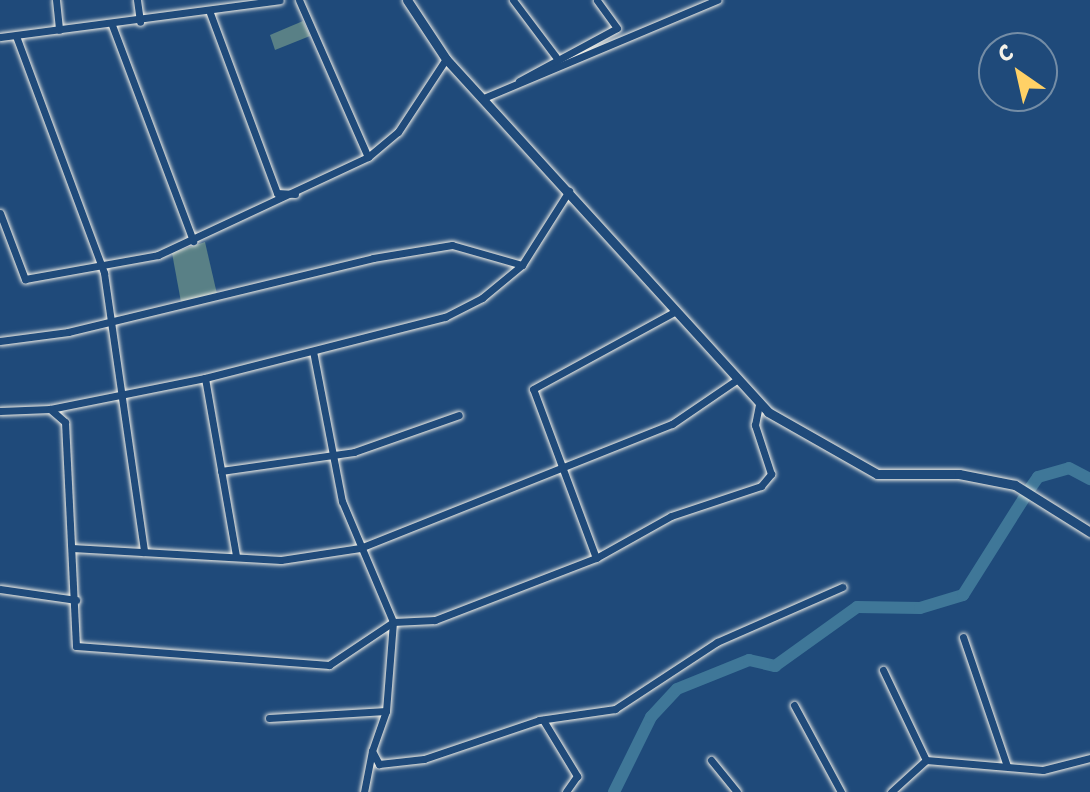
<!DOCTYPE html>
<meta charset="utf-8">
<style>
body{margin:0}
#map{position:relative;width:1090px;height:792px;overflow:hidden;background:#1f4a7a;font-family:"Shantell Sans",sans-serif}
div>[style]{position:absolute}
.green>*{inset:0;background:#598086}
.river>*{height:12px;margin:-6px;padding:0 6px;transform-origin:6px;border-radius:6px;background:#3f7798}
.roads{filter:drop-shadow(0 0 2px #f4f1e8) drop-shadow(0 0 2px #f4f1e8)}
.street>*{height:7px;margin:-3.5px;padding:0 3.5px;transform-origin:3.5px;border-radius:3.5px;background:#1f4a7a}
.secondary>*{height:9px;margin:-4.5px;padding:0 4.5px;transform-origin:4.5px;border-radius:4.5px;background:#1f4a7a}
span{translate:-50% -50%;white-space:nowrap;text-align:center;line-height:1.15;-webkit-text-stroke:8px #1f4a7a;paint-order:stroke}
.north{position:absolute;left:978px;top:32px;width:80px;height:80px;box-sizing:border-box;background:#1f4a7a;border:2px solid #748da6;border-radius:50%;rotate:326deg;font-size:22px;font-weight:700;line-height:32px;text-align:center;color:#f4f1e8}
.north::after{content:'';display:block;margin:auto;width:28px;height:36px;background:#ffd166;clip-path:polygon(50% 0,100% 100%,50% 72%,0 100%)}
</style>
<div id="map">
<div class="green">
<i style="clip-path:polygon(303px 21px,310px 36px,275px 50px,270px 35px)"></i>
<i style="clip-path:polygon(205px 242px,217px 294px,181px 302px,172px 253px)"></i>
</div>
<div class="river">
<i style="left:1029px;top:490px;width:16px;rotate:-55deg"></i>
<i style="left:1038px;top:477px;width:32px;rotate:-16deg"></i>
<i style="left:1069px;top:468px;width:24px;rotate:28deg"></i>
<i style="left:614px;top:792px;width:84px;rotate:-63.7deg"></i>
<i style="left:651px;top:717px;width:38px;rotate:-47deg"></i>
<i style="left:677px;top:689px;width:78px;rotate:-21.9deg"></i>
<i style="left:749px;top:660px;width:27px;rotate:13deg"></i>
<i style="left:775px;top:666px;width:101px;rotate:-35.7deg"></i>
<i style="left:857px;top:607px;width:63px;rotate:0.9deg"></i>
<i style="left:920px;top:608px;width:45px;rotate:-16.8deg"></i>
<i style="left:963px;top:595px;width:115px;rotate:-57.8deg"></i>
</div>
<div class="roads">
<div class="street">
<i style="left:56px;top:0;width:30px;rotate:84deg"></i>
<i style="left:137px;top:0;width:22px;rotate:82deg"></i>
<i style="left:299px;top:0;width:171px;rotate:66.3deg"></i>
<i style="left:513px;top:0;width:71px;rotate:53deg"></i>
<i style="left:210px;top:13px;width:192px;rotate:69.6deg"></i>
<i style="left:277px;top:193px;width:18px;rotate:3deg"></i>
<i style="left:112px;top:25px;width:231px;rotate:69.4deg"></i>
<i style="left:16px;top:36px;width:253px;rotate:69.6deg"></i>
<i style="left:104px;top:273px;width:282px;rotate:81.8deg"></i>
<i style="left:0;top:37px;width:282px;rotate:-7.5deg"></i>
<i style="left:519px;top:81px;width:111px;rotate:-28.4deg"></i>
<i style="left:617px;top:28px;width:34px;rotate:-126deg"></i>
<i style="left:486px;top:97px;width:251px;rotate:-22.8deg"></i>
<i style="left:0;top:213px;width:71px;rotate:69.3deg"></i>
<i style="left:25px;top:279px;width:135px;rotate:-10.2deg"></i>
<i style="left:158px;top:255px;width:232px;rotate:-25deg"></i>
<i style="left:368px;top:157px;width:39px;rotate:-40deg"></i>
<i style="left:398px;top:132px;width:87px;rotate:-56.7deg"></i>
<i style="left:0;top:341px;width:69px;rotate:-7.5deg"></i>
<i style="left:68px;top:332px;width:314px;rotate:-13.6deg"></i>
<i style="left:373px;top:258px;width:80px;rotate:-9.3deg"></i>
<i style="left:452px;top:245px;width:73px;rotate:15.9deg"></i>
<i style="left:313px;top:351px;width:153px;rotate:79.1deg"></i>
<i style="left:342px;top:501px;width:131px;rotate:67.1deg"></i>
<i style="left:393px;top:622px;width:89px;rotate:94.5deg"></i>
<i style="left:386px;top:711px;width:42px;rotate:109.3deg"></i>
<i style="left:372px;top:751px;width:15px;rotate:62deg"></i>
<i style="left:379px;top:764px;width:45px;rotate:-6.3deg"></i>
<i style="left:424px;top:759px;width:121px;rotate:-18.7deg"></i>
<i style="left:539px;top:720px;width:77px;rotate:-8.2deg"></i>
<i style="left:615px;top:709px;width:122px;rotate:-33.3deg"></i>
<i style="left:717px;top:642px;width:137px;rotate:-23.7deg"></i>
<i style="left:205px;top:378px;width:181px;rotate:80.1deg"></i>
<i style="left:50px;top:409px;width:158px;rotate:-11.3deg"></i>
<i style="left:205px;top:378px;width:248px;rotate:-14.3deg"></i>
<i style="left:445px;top:317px;width:42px;rotate:-27.2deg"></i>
<i style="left:482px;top:298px;width:52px;rotate:-39.5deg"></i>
<i style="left:522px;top:265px;width:88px;rotate:-57.6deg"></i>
<i style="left:0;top:411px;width:50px;rotate:-2.3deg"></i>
<i style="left:50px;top:409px;width:20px;rotate:41deg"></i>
<i style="left:65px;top:422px;width:224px;rotate:87.2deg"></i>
<i style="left:76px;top:646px;width:254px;rotate:4.3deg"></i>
<i style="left:329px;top:665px;width:77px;rotate:-33.9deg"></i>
<i style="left:393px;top:622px;width:42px;rotate:-2.7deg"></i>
<i style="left:435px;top:620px;width:173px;rotate:-21.1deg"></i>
<i style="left:596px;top:558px;width:86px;rotate:-29.2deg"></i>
<i style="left:671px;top:516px;width:95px;rotate:-18.4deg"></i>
<i style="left:761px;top:486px;width:16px;rotate:-50deg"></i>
<i style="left:771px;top:474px;width:52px;rotate:-108.1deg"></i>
<i style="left:755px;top:425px;width:21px;rotate:-79deg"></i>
<i style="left:221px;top:471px;width:134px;rotate:-8.1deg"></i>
<i style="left:354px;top:452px;width:111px;rotate:-19.4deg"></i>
<i style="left:72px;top:548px;width:209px;rotate:3.3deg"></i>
<i style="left:281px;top:560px;width:80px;rotate:-8.6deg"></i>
<i style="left:360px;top:548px;width:336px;rotate:-21.7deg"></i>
<i style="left:672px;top:424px;width:76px;rotate:-34.3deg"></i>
<i style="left:596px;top:558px;width:180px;rotate:-110.4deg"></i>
<i style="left:533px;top:389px;width:161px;rotate:-28.6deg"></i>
<i style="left:0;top:589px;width:77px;rotate:8.2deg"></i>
<i style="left:963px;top:637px;width:136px;rotate:71.2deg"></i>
<i style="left:883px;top:670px;width:100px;rotate:64.5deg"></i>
<i style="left:794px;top:705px;width:99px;rotate:61.6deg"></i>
<i style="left:269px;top:718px;width:117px;rotate:-3.4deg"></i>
<i style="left:543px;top:720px;width:66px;rotate:58.7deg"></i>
<i style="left:577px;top:776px;width:19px;rotate:125deg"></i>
<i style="left:711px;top:760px;width:41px;rotate:50.9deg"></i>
<i style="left:364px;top:792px;width:42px;rotate:-79deg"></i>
<i style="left:891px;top:792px;width:47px;rotate:-42.4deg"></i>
<i style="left:926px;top:760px;width:117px;rotate:4.9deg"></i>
<i style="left:1043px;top:770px;width:49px;rotate:-14.3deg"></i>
</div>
<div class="secondary">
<i style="left:407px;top:0;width:71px;rotate:56.5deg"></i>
<i style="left:446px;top:59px;width:478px;rotate:47.6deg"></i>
<i style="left:768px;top:412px;width:125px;rotate:29.6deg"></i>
<i style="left:877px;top:474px;width:82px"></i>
<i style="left:959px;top:474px;width:57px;rotate:11.1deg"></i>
<i style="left:1015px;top:485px;width:89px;rotate:32.1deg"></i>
</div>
</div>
<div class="north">С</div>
</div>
